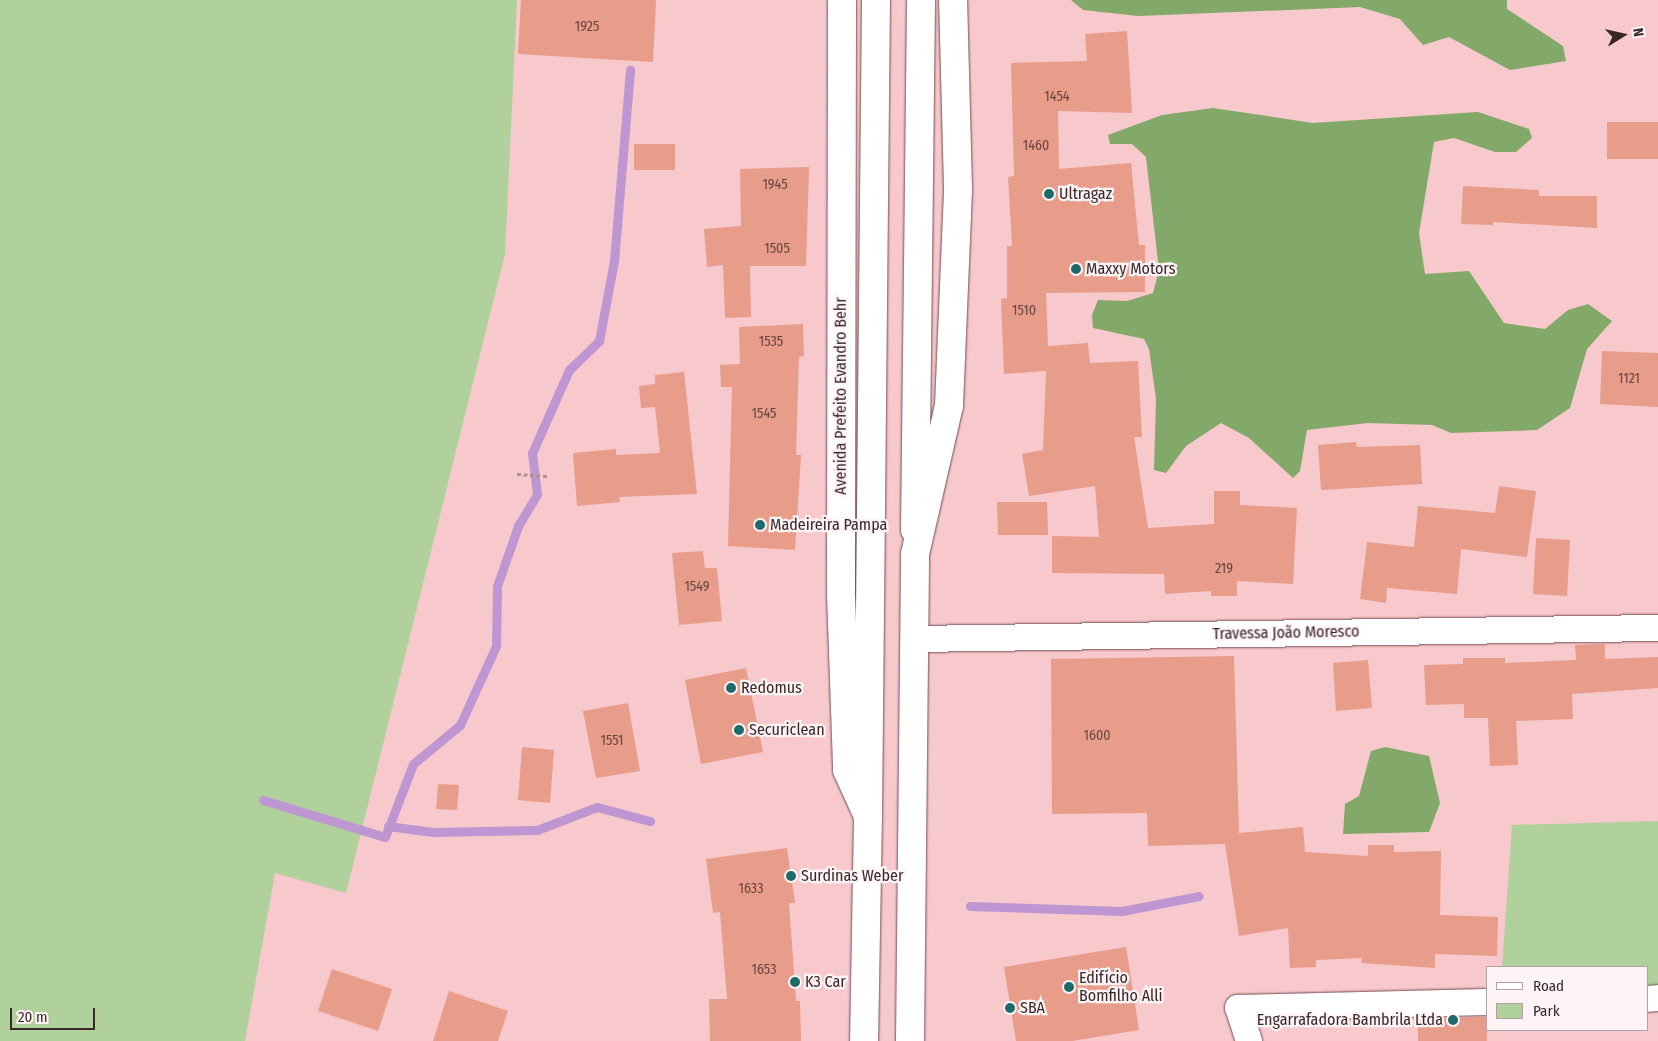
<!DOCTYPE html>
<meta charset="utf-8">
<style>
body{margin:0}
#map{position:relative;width:1658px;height:1041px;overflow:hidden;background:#f7c8cc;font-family:"Fira Sans Condensed",sans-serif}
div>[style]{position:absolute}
.green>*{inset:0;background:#b0d09c}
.forest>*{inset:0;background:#82a86a}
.stream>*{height:9px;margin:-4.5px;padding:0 4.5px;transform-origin:4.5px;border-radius:4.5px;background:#be96d2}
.building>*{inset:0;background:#e89c8a}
.path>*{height:3px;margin-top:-1.5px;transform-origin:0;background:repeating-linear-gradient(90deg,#b28d90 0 4px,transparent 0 6.5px)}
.roads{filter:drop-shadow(0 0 1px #744d50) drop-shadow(0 0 1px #744d50)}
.street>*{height:26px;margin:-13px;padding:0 13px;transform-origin:13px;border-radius:13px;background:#fff}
.primary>*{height:28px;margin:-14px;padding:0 14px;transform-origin:14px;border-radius:14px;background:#fff}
.highway>*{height:28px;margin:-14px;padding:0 14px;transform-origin:14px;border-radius:14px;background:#fff}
.dots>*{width:14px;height:14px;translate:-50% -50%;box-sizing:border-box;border:2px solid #fef4f5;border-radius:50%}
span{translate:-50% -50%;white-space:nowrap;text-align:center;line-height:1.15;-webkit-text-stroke:4.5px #fef4f5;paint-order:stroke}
.number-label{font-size:14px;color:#664541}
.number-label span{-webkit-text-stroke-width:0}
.poi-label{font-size:16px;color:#3a2829}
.left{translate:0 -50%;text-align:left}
.right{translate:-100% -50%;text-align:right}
.street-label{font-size:16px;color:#3a2829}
.legend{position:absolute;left:1486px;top:966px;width:162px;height:65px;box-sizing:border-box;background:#fef4f5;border:1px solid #b0a2a3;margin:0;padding:6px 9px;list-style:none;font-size:15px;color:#3a2829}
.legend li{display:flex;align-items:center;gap:10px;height:25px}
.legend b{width:25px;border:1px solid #b0a2a3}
.north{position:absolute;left:1598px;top:10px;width:50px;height:50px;-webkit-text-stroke:4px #fef4f5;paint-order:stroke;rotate:80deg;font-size:14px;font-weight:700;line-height:20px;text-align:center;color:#3a2829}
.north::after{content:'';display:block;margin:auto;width:18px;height:22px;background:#3a2829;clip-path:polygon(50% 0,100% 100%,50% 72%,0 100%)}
.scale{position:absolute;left:10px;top:1008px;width:85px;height:22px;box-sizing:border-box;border:2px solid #3a2829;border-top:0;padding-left:6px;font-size:15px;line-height:18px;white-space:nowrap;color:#3a2829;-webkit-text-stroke:4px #fef4f5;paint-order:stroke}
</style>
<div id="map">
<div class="green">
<i style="clip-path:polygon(0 0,517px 0,505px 254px,346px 893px,275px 873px,245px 1041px,0 1041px)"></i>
<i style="clip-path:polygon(1658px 821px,1658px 988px,1647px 988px,1647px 967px,1502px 967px,1512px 825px)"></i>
</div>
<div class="forest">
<i style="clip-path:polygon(1071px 0,1507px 0,1507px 9px,1563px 46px,1566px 61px,1510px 70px,1449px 37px,1423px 45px,1400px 19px,1360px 7px,1138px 16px,1083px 10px)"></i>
<i style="clip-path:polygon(1213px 108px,1313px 123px,1478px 112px,1529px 129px,1532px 138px,1516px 152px,1495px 152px,1454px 138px,1434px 142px,1419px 233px,1425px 274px,1469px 271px,1504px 323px,1545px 329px,1568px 310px,1588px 304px,1612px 321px,1587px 349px,1570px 408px,1537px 430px,1451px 433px,1432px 425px,1368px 423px,1307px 430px,1300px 471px,1293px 478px,1249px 438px,1221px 423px,1186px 446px,1166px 473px,1154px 470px,1156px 399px,1149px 349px,1144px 339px,1093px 328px,1092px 315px,1098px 300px,1127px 301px,1153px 293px,1159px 270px,1146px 157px,1132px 144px,1110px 144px,1108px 135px,1162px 115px)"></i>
<i style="clip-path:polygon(1385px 747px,1429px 756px,1440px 803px,1429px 832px,1343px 834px,1345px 804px,1359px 796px,1371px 751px)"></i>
</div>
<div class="stream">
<i style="left:263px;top:800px;width:127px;rotate:16.9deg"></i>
<i style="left:385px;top:837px;width:78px;rotate:-69deg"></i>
<i style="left:413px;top:764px;width:61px;rotate:-39.7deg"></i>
<i style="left:460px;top:725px;width:87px;rotate:-65.5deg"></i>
<i style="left:496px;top:646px;width:60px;rotate:-89deg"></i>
<i style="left:497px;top:586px;width:64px;rotate:-70.7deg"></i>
<i style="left:518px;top:526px;width:37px;rotate:-59deg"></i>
<i style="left:537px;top:494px;width:41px;rotate:-97deg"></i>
<i style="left:532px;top:453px;width:91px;rotate:-66deg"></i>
<i style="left:569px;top:370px;width:42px;rotate:-44deg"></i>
<i style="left:599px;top:341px;width:81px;rotate:-79.4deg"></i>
<i style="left:614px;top:261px;width:192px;rotate:-85.2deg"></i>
<i style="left:388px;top:826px;width:45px;rotate:7.6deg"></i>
<i style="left:433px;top:832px;width:104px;rotate:-1.1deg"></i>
<i style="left:537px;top:830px;width:64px;rotate:-21deg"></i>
<i style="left:597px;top:807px;width:55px;rotate:14.8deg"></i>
<i style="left:970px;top:906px;width:152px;rotate:1.9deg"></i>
<i style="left:1122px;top:911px;width:78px;rotate:-11deg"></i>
</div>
<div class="building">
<i style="clip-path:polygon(521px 0,656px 0,653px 62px,518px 54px)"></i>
<i style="clip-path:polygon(1127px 31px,1132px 113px,1058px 111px,1059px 169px,1131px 163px,1139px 245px,1145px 245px,1145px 292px,1046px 293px,1048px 346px,1088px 343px,1090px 363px,1138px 361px,1142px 437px,1134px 437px,1148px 528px,1214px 524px,1214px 491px,1240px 491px,1240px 505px,1297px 508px,1293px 584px,1237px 581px,1237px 596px,1211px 596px,1211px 591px,1165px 594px,1164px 574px,1052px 573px,1052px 536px,1099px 537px,1095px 486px,1029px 496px,1022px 454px,1043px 450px,1046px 371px,1004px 374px,1001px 299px,1007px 298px,1007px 246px,1012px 246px,1008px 177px,1014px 176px,1011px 63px,1087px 61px,1085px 34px)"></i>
<i style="clip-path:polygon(1607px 122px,1658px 122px,1658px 159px,1607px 159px)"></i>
<i style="clip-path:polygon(634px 144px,675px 144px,675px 170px,634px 170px)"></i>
<i style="clip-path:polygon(809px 167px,806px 266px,750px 266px,751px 317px,725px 318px,723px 265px,707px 267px,704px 229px,741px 226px,740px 169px)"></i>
<i style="clip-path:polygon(1463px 186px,1539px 190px,1539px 196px,1597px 196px,1597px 228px,1493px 222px,1493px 225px,1461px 224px)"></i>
<i style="clip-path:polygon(803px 324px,804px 356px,799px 357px,796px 455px,801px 455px,795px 550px,728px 546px,732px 387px,721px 387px,720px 365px,740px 364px,739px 327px)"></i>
<i style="clip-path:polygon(1602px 351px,1658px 353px,1658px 407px,1600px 404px)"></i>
<i style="clip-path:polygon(684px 372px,697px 494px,619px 497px,620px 502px,577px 506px,573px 453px,616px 449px,616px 455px,660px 453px,655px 407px,641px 408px,639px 386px,655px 384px,655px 375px)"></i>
<i style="clip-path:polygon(1356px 442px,1357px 447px,1420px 445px,1422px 484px,1321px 490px,1318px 445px)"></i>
<i style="clip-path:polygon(1499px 486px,1536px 491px,1527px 557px,1461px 549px,1457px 594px,1387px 588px,1386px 603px,1360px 599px,1367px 542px,1414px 547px,1418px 506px,1495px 513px)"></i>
<i style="clip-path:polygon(997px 502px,1047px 502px,1048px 535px,998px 535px)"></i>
<i style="clip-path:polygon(1536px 538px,1570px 540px,1567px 596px,1533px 594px)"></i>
<i style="clip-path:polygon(703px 551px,705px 568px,717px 568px,722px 621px,679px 625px,672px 553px)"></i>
<i style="clip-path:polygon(1605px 644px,1605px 659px,1658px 657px,1658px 688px,1572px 694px,1573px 719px,1516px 721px,1518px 765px,1490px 766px,1488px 718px,1464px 718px,1464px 704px,1426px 705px,1424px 665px,1463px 664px,1463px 658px,1505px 658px,1505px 663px,1576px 660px,1575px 645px)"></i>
<i style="clip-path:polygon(1234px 656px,1239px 833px,1303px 827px,1305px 852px,1368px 856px,1368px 845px,1394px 845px,1394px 852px,1441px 851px,1440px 915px,1498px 917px,1497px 956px,1435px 954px,1435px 968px,1361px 963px,1362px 958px,1316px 960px,1316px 967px,1290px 968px,1288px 928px,1239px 936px,1225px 844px,1148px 846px,1147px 813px,1052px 814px,1051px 659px)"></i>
<i style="clip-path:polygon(1368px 660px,1372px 708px,1336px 711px,1333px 663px)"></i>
<i style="clip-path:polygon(746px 668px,763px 752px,701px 764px,685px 680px)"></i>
<i style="clip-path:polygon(628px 703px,640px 771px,596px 778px,583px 711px)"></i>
<i style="clip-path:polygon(522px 747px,554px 750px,550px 803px,518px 800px)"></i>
<i style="clip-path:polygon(438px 784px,459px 785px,457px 810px,436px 809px)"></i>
<i style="clip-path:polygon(787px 848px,795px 903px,789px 903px,796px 1001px,800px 1001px,801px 1041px,710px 1041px,709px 999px,727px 999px,720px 912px,713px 913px,706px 859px)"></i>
<i style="clip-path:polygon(1126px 947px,1139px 1030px,1072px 1041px,1016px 1041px,1004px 967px)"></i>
<i style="clip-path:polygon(332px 969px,392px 989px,378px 1031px,318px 1011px)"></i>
<i style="clip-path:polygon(449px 991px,508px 1011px,498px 1041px,433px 1041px)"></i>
<i style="clip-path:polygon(1487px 1017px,1487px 1041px,1418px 1041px,1418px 1019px)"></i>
</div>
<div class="path">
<i style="left:517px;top:474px;width:32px;rotate:4deg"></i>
</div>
<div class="roads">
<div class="street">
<i style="left:914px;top:639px;width:744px;rotate:-0.85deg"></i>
<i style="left:1647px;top:999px;width:11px;rotate:-5deg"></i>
<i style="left:1249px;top:1041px;width:35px;rotate:-108deg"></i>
<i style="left:1238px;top:1008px;width:249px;rotate:-1.4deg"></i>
</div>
<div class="primary">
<i style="left:915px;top:530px;width:530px;rotate:-89.35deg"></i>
<i style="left:868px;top:816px;width:816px;rotate:-89.44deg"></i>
</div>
<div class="highway">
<i style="left:842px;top:0;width:594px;rotate:90.1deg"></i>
<i style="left:841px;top:594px;width:176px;rotate:88deg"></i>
<i style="left:847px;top:770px;width:51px;rotate:65.5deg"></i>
<i style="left:868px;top:816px;width:225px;rotate:91deg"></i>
<i style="left:910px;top:1041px;width:487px;rotate:-89.4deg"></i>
<i style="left:915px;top:554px;width:152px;rotate:-77.1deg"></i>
<i style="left:949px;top:406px;width:218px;rotate:-87.6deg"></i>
<i style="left:958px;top:188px;width:188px;rotate:-91.5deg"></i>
</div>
</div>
<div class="dots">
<i style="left:1049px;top:194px;background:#1d6a69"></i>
<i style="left:1076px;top:269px;background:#1d6a69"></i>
<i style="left:760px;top:525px;background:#1d6a69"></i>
<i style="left:731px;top:688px;background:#1d6a69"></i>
<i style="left:739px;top:730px;background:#1d6a69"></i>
<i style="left:791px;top:876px;background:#1d6a69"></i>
<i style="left:795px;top:982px;background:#1d6a69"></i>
<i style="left:1069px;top:987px;background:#1d6a69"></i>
<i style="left:1010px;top:1008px;background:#1d6a69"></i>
<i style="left:1453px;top:1020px;background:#1d6a69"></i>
</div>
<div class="number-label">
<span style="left:587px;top:27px">1925</span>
<span style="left:1057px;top:97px">1454</span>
<span style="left:1036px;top:146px">1460</span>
<span style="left:775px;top:185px">1945</span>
<span style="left:777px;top:249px">1505</span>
<span style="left:1024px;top:311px">1510</span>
<span style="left:771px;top:342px">1535</span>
<span style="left:1629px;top:379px">1121</span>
<span style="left:764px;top:414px">1545</span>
<span style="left:1224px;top:569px">219</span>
<span style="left:697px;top:587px">1549</span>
<span style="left:1097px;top:736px">1600</span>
<span style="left:612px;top:741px">1551</span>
<span style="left:751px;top:889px">1633</span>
<span style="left:764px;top:970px">1653</span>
</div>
<div class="poi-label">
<span class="left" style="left:1059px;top:194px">Ultragaz</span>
<span class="left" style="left:1086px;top:269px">Maxxy Motors</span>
<span class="left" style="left:770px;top:525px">Madeireira Pampa</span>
<span class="left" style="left:741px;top:688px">Redomus</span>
<span class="left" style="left:749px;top:730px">Securiclean</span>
<span class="left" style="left:801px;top:876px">Surdinas Weber</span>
<span class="left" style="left:1079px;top:987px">Edifício<br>Bomfilho Alli</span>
<span class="left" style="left:805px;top:982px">K3 Car</span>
<span class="left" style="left:1020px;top:1008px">SBA</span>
<span class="right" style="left:1443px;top:1020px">Engarrafadora Bambrila Ltda</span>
</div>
<div class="street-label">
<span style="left:841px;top:396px;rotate:-90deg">Avenida Prefeito Evandro Behr</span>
<span style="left:1286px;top:633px;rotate:-1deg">Travessa João Moresco</span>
</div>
<ul class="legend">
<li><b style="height:6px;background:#fff"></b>Road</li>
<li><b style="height:14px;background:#b0d09c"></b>Park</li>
</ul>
<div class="north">N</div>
<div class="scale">20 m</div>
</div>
